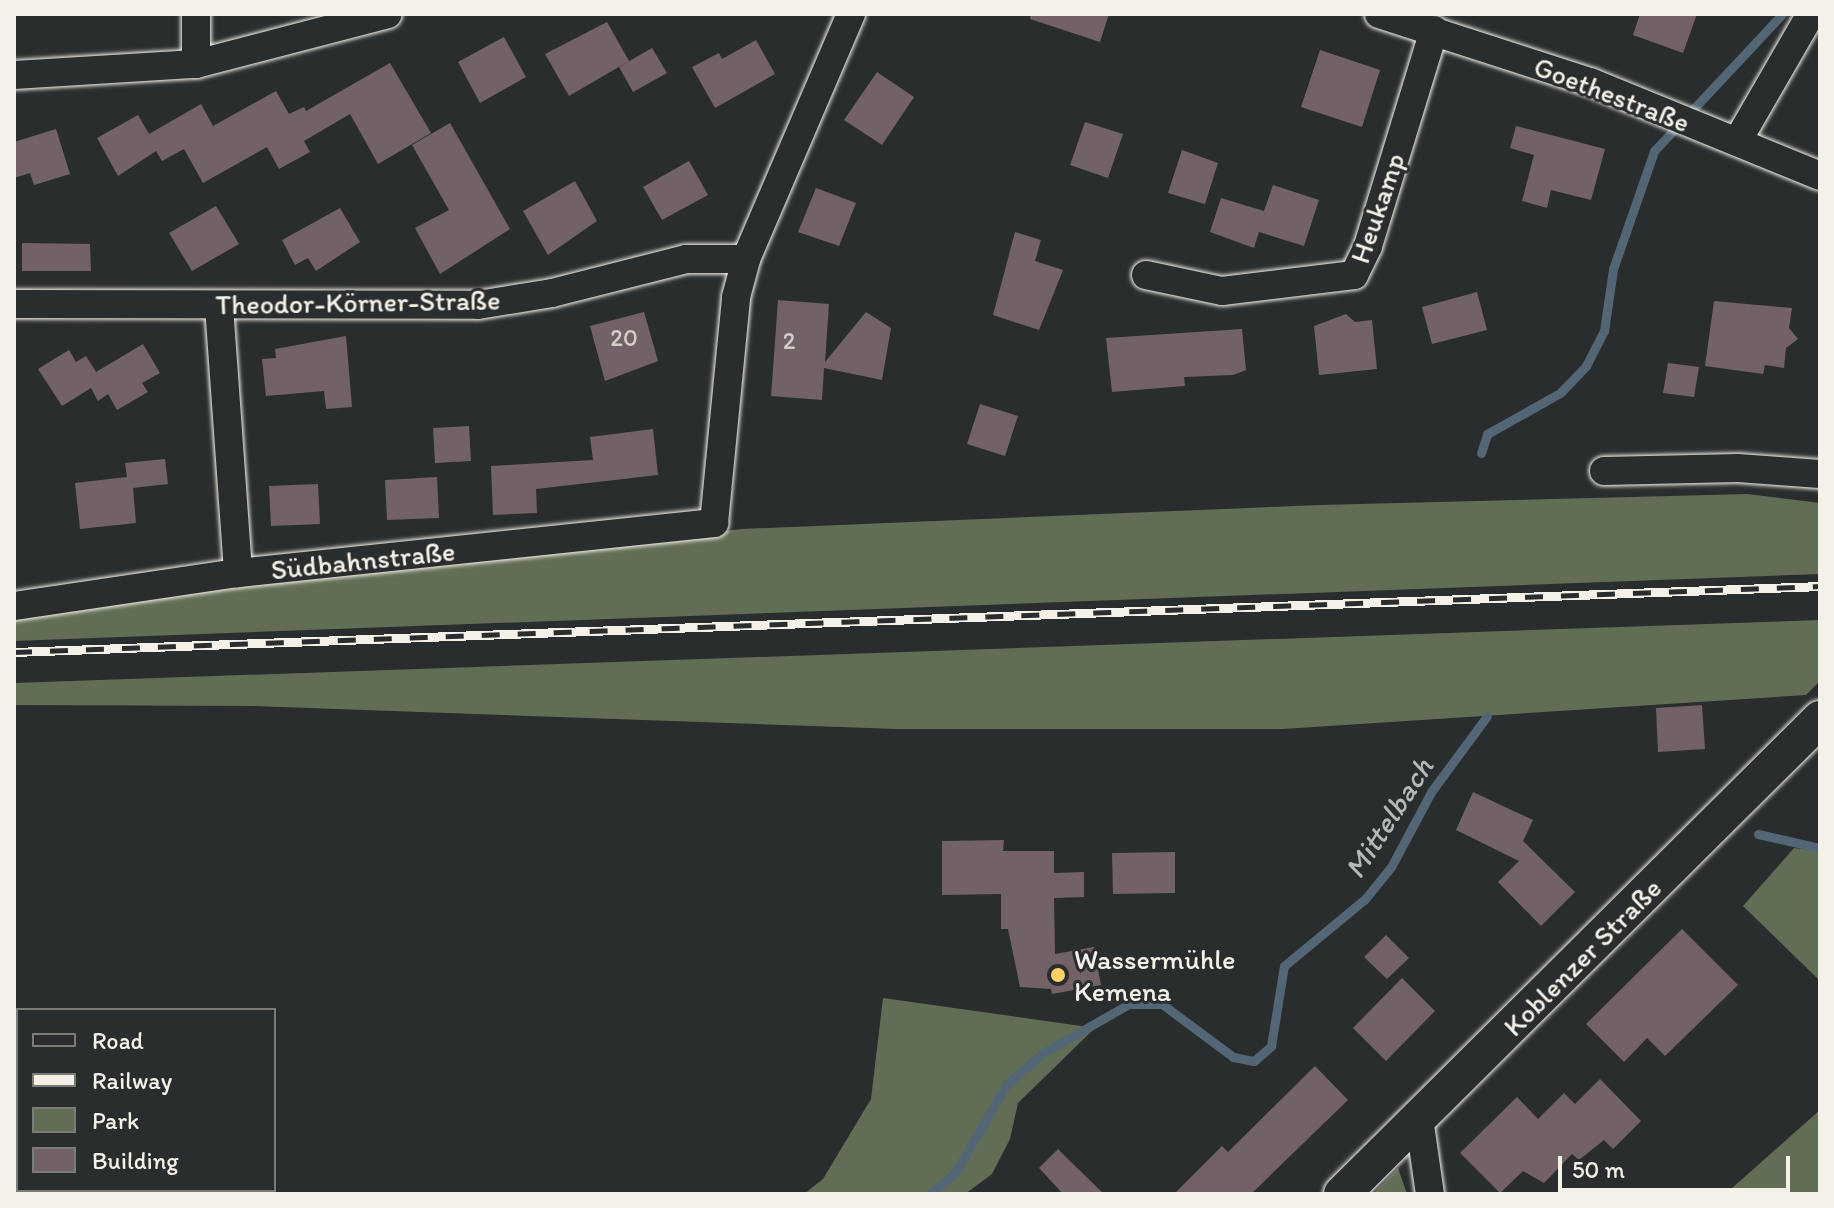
<!DOCTYPE html>
<meta charset="utf-8">
<style>
body{margin:0}
#map{position:relative;width:1834px;height:1208px;overflow:hidden;background:#2a2d2e;font-family:Itim,sans-serif}
div>[style]{position:absolute}
.green>*{inset:0;background:#616d54}
.stream>*{height:9px;margin:-4.5px;padding:0 4.5px;transform-origin:4.5px;border-radius:4.5px;background:#536676}
.building>*{inset:0;background:#736168}
.roads{filter:drop-shadow(0 0 2px #f4f1e8) drop-shadow(0 0 2px #f4f1e8)}
.minor>*{height:28px;margin:-14px;padding:0 14px;transform-origin:14px;border-radius:14px;background:#2a2d2e}
.tertiary>*{height:36px;margin:-18px;padding:0 18px;transform-origin:18px;border-radius:18px;background:#2a2d2e}
.rail>*{height:9px;margin-top:-4.5px;transform-origin:0;background:repeating-linear-gradient(90deg,#2a2d2e 0 18px,#f4f1e8 0 36px);box-sizing:border-box;border-block:2px solid #f4f1e8}
.dots>*{width:22px;height:22px;translate:-50% -50%;box-sizing:border-box;border:4px solid #2a2d2e;border-radius:50%}
span{translate:-50% -50%;white-space:nowrap;text-align:center;line-height:1.15;-webkit-text-stroke:6px #2a2d2e;paint-order:stroke}
.number-label{font-size:24px;color:#d4cdc8}
.number-label span{-webkit-text-stroke-width:0}
.street-label{font-size:28px;color:#f4f1e8}
.poi-label{font-size:28px;color:#f4f1e8}
.left{translate:0 -50%;text-align:left}
.water-label{font-size:30px;color:#b4b9ba;font-style:italic}
.frame{position:absolute;inset:0;border:16px solid #f4f1e8;pointer-events:none}
.legend{position:absolute;left:16px;top:1008px;width:260px;height:184px;box-sizing:border-box;background:#2a2d2e;border:2px solid #7b7b78;margin:0;padding:10px 14px;list-style:none;font-size:24px;color:#f4f1e8}
.legend li{display:flex;align-items:center;gap:16px;height:40px}
.legend b{width:40px;border:2px solid #7b7b78}
.scale{position:absolute;left:1558px;top:1156px;width:232px;height:36px;box-sizing:border-box;border:4px solid #f4f1e8;border-top:0;padding-left:10px;font-size:24px;line-height:28px;white-space:nowrap;color:#f4f1e8;-webkit-text-stroke:6px #2a2d2e;paint-order:stroke}
</style>
<div id="map">
<div class="green">
<i style="clip-path:polygon(1747px 494px,1820px 503px,1820px 574px,14px 641px,14px 617px,262px 579px,742px 529px,1320px 505px)"></i>
<i style="clip-path:polygon(1820px 620px,1820px 681px,1806px 695px,1283px 729px,897px 729px,252px 706px,14px 705px,14px 683px)"></i>
<i style="clip-path:polygon(1794px 848px,1820px 851px,1820px 981px,1743px 906px)"></i>
<i style="clip-path:polygon(883px 998px,1095px 1028px,1018px 1103px,1010px 1139px,992px 1174px,965px 1194px,804px 1194px,823px 1179px,871px 1099px)"></i>
<i style="clip-path:polygon(1820px 1110px,1820px 1194px,1726px 1194px,1732px 1188px)"></i>
<i style="clip-path:polygon(1398px 1168px,1407px 1194px,1373px 1194px)"></i>
</div>
<div class="stream">
<i style="left:1481px;top:453px;width:20px;rotate:-72deg"></i>
<i style="left:1487px;top:434px;width:84px;rotate:-29.3deg"></i>
<i style="left:1560px;top:393px;width:37px;rotate:-46deg"></i>
<i style="left:1586px;top:366px;width:39px;rotate:-63deg"></i>
<i style="left:1604px;top:331px;width:63px;rotate:-81.7deg"></i>
<i style="left:1613px;top:269px;width:125px;rotate:-70.8deg"></i>
<i style="left:1654px;top:151px;width:187px;rotate:-46.9deg"></i>
<i style="left:1758px;top:834px;width:64px;rotate:12.7deg"></i>
<i style="left:930px;top:1194px;width:33px;rotate:-40deg"></i>
<i style="left:955px;top:1173px;width:102px;rotate:-59.9deg"></i>
<i style="left:1006px;top:1085px;width:49px;rotate:-40.9deg"></i>
<i style="left:1043px;top:1053px;width:99px;rotate:-29.7deg"></i>
<i style="left:1129px;top:1004px;width:33px"></i>
<i style="left:1162px;top:1004px;width:89px;rotate:36.7deg"></i>
<i style="left:1233px;top:1057px;width:21px;rotate:11deg"></i>
<i style="left:1254px;top:1061px;width:23px;rotate:-41deg"></i>
<i style="left:1271px;top:1046px;width:81px;rotate:-80.8deg"></i>
<i style="left:1284px;top:966px;width:105px;rotate:-39.6deg"></i>
<i style="left:1365px;top:899px;width:41px;rotate:-50.9deg"></i>
<i style="left:1391px;top:867px;width:85px;rotate:-61.9deg"></i>
<i style="left:1431px;top:792px;width:94px;rotate:-53.6deg"></i>
</div>
<div class="building">
<i style="clip-path:polygon(1031px 14px,1109px 14px,1100px 42px,1030px 19px)"></i>
<i style="clip-path:polygon(1640px 14px,1697px 14px,1683px 53px,1633px 35px)"></i>
<i style="clip-path:polygon(607px 22px,629px 61px,569px 96px,545px 54px)"></i>
<i style="clip-path:polygon(504px 37px,526px 77px,480px 103px,458px 62px)"></i>
<i style="clip-path:polygon(756px 40px,775px 74px,715px 108px,692px 67px,719px 53px,722px 59px)"></i>
<i style="clip-path:polygon(652px 48px,667px 73px,633px 92px,619px 67px)"></i>
<i style="clip-path:polygon(1320px 50px,1380px 70px,1362px 127px,1301px 107px)"></i>
<i style="clip-path:polygon(390px 63px,431px 133px,378px 164px,350px 114px,304px 141px,310px 152px,279px 169px,267px 147px,203px 183px,184px 149px,162px 161px,156px 151px,118px 176px,97px 138px,138px 115px,149px 134px,201px 104px,213px 126px,276px 91px,289px 114px,304px 107px,306px 111px)"></i>
<i style="clip-path:polygon(877px 72px,914px 97px,882px 145px,844px 120px)"></i>
<i style="clip-path:polygon(1085px 122px,1123px 134px,1108px 178px,1070px 165px)"></i>
<i style="clip-path:polygon(450px 123px,510px 229px,440px 274px,415px 228px,449px 210px,412px 145px)"></i>
<i style="clip-path:polygon(1516px 126px,1605px 149px,1591px 200px,1551px 190px,1547px 208px,1522px 201px,1534px 155px,1510px 148px)"></i>
<i style="clip-path:polygon(56px 129px,70px 174px,34px 185px,30px 173px,14px 178px,14px 142px)"></i>
<i style="clip-path:polygon(1182px 150px,1218px 163px,1205px 204px,1168px 193px)"></i>
<i style="clip-path:polygon(689px 161px,708px 195px,662px 220px,643px 187px)"></i>
<i style="clip-path:polygon(575px 181px,597px 221px,548px 255px,523px 211px)"></i>
<i style="clip-path:polygon(1273px 185px,1319px 200px,1304px 246px,1259px 232px,1254px 248px,1210px 232px,1221px 198px,1264px 211px)"></i>
<i style="clip-path:polygon(816px 188px,856px 203px,839px 246px,798px 232px)"></i>
<i style="clip-path:polygon(216px 206px,239px 244px,192px 271px,169px 233px)"></i>
<i style="clip-path:polygon(340px 208px,360px 242px,316px 271px,308px 258px,295px 265px,282px 240px)"></i>
<i style="clip-path:polygon(1015px 232px,1041px 240px,1035px 261px,1063px 270px,1039px 330px,993px 315px)"></i>
<i style="clip-path:polygon(22px 243px,90px 244px,91px 271px,22px 271px)"></i>
<i style="clip-path:polygon(1477px 292px,1487px 330px,1432px 344px,1422px 307px)"></i>
<i style="clip-path:polygon(778px 300px,829px 304px,825px 362px,866px 312px,891px 328px,882px 380px,824px 368px,822px 400px,771px 396px)"></i>
<i style="clip-path:polygon(1714px 301px,1792px 308px,1789px 328px,1798px 339px,1786px 348px,1784px 368px,1765px 365px,1763px 374px,1705px 366px)"></i>
<i style="clip-path:polygon(644px 312px,658px 361px,605px 381px,590px 326px)"></i>
<i style="clip-path:polygon(1346px 314px,1355px 322px,1372px 320px,1377px 369px,1319px 375px,1314px 326px)"></i>
<i style="clip-path:polygon(1242px 329px,1246px 370px,1233px 375px,1184px 377px,1185px 386px,1112px 392px,1106px 338px)"></i>
<i style="clip-path:polygon(346px 336px,352px 407px,326px 409px,324px 391px,266px 396px,262px 359px,276px 358px,275px 349px)"></i>
<i style="clip-path:polygon(143px 344px,160px 373px,142px 383px,148px 392px,117px 410px,108px 394px,98px 401px,91px 388px,62px 406px,38px 369px,69px 350px,76px 362px,86px 356px,96px 372px)"></i>
<i style="clip-path:polygon(1668px 363px,1699px 367px,1694px 397px,1663px 393px)"></i>
<i style="clip-path:polygon(980px 404px,1018px 416px,1005px 456px,967px 444px)"></i>
<i style="clip-path:polygon(469px 426px,471px 461px,435px 463px,433px 428px)"></i>
<i style="clip-path:polygon(653px 429px,658px 475px,536px 489px,537px 513px,493px 515px,491px 466px,593px 460px,590px 437px)"></i>
<i style="clip-path:polygon(165px 459px,168px 484px,133px 488px,136px 523px,80px 529px,75px 483px,127px 477px,125px 463px)"></i>
<i style="clip-path:polygon(437px 477px,439px 518px,387px 520px,385px 480px)"></i>
<i style="clip-path:polygon(318px 484px,320px 524px,271px 526px,269px 486px)"></i>
<i style="clip-path:polygon(1702px 705px,1705px 749px,1658px 752px,1656px 708px)"></i>
<i style="clip-path:polygon(1473px 792px,1533px 820px,1523px 841px,1575px 892px,1541px 926px,1498px 882px,1519px 861px,1456px 830px)"></i>
<i style="clip-path:polygon(1004px 840px,1003px 851px,1054px 851px,1054px 873px,1084px 872px,1084px 897px,1054px 898px,1055px 954px,1094px 947px,1101px 985px,1052px 994px,1051px 989px,1020px 987px,1008px 929px,1001px 929px,1001px 894px,942px 895px,942px 841px)"></i>
<i style="clip-path:polygon(1175px 852px,1175px 893px,1113px 894px,1112px 853px)"></i>
<i style="clip-path:polygon(1682px 929px,1738px 985px,1665px 1056px,1647px 1038px,1624px 1062px,1586px 1024px)"></i>
<i style="clip-path:polygon(1386px 935px,1409px 958px,1387px 979px,1364px 957px)"></i>
<i style="clip-path:polygon(1402px 978px,1435px 1011px,1386px 1061px,1353px 1028px)"></i>
<i style="clip-path:polygon(1315px 1066px,1348px 1100px,1251px 1194px,1174px 1194px,1222px 1146px,1228px 1152px)"></i>
<i style="clip-path:polygon(1600px 1079px,1641px 1121px,1613px 1149px,1604px 1140px,1579px 1160px,1572px 1154px,1544px 1183px,1523px 1171px,1500px 1193px,1460px 1153px,1517px 1097px,1538px 1119px,1564px 1093px,1575px 1104px)"></i>
<i style="clip-path:polygon(1058px 1149px,1071px 1162px,1104px 1194px,1063px 1194px,1039px 1168px)"></i>
</div>
<div class="roads">
<div class="minor">
<i style="left:1379px;top:14px;width:222px;rotate:17.9deg"></i>
<i style="left:1590px;top:82px;width:248px;rotate:22.2deg"></i>
<i style="left:196px;top:64px;width:50px;rotate:-90deg"></i>
<i style="left:14px;top:75px;width:182px;rotate:-3.5deg"></i>
<i style="left:196px;top:64px;width:198px;rotate:-14.6deg"></i>
<i style="left:1737px;top:142px;width:148px;rotate:-60deg"></i>
<i style="left:1146px;top:275px;width:78px;rotate:11.9deg"></i>
<i style="left:1222px;top:291px;width:133px;rotate:-6.9deg"></i>
<i style="left:1354px;top:275px;width:32px;rotate:-64deg"></i>
<i style="left:1368px;top:246px;width:226px;rotate:-73deg"></i>
<i style="left:14px;top:304px;width:464px;rotate:0.1deg"></i>
<i style="left:478px;top:305px;width:75px;rotate:-9.2deg"></i>
<i style="left:552px;top:293px;width:138px;rotate:-14.2deg"></i>
<i style="left:686px;top:259px;width:60px"></i>
<i style="left:219px;top:306px;width:268px;rotate:85.9deg"></i>
<i style="left:1604px;top:471px;width:134px;rotate:-1.3deg"></i>
<i style="left:1738px;top:468px;width:82px;rotate:4.2deg"></i>
<i style="left:14px;top:606px;width:226px;rotate:-8.4deg"></i>
<i style="left:238px;top:573px;width:479px;rotate:-6deg"></i>
<i style="left:714px;top:523px;width:227px;rotate:-84.4deg"></i>
<i style="left:736px;top:297px;width:39px;rotate:-75deg"></i>
<i style="left:746px;top:259px;width:267px;rotate:-66.8deg"></i>
<i style="left:1419px;top:1118px;width:77px;rotate:81.8deg"></i>
</div>
<div class="tertiary">
<i style="left:1342px;top:1194px;width:674px;rotate:-44.82deg"></i>
</div>
</div>
<div class="rail">
<i style="left:14px;top:652px;width:1807px;rotate:-2.09deg"></i>
</div>
<div class="dots">
<i style="left:1058px;top:975px;background:#ffd166"></i>
</div>
<div class="number-label">
<span style="left:624px;top:338px">20</span>
<span style="left:789px;top:341px">2</span>
</div>
<div class="street-label">
<span style="left:1612px;top:94px;rotate:21deg">Goethestraße</span>
<span style="left:1377px;top:208px;rotate:-71deg">Heukamp</span>
<span style="left:358px;top:302px;rotate:-1deg">Theodor-Körner-Straße</span>
<span style="left:363px;top:560px;rotate:-6deg">Südbahnstraße</span>
<span style="left:1582px;top:957px;rotate:-45deg">Koblenzer Straße</span>
</div>
<div class="poi-label">
<span class="left" style="left:1074px;top:975px">Wassermühle<br>Kemena</span>
</div>
<div class="water-label">
<span style="left:1389px;top:818px;rotate:-57deg">Mittelbach</span>
</div>
<div class="frame"></div>
<ul class="legend">
<li><b style="height:10px;background:#2a2d2e"></b>Road</li>
<li><b style="height:10px;background:#f4f1e8"></b>Railway</li>
<li><b style="height:22px;background:#616d54"></b>Park</li>
<li><b style="height:22px;background:#736168"></b>Building</li>
</ul>
<div class="scale">50 m</div>
</div>
